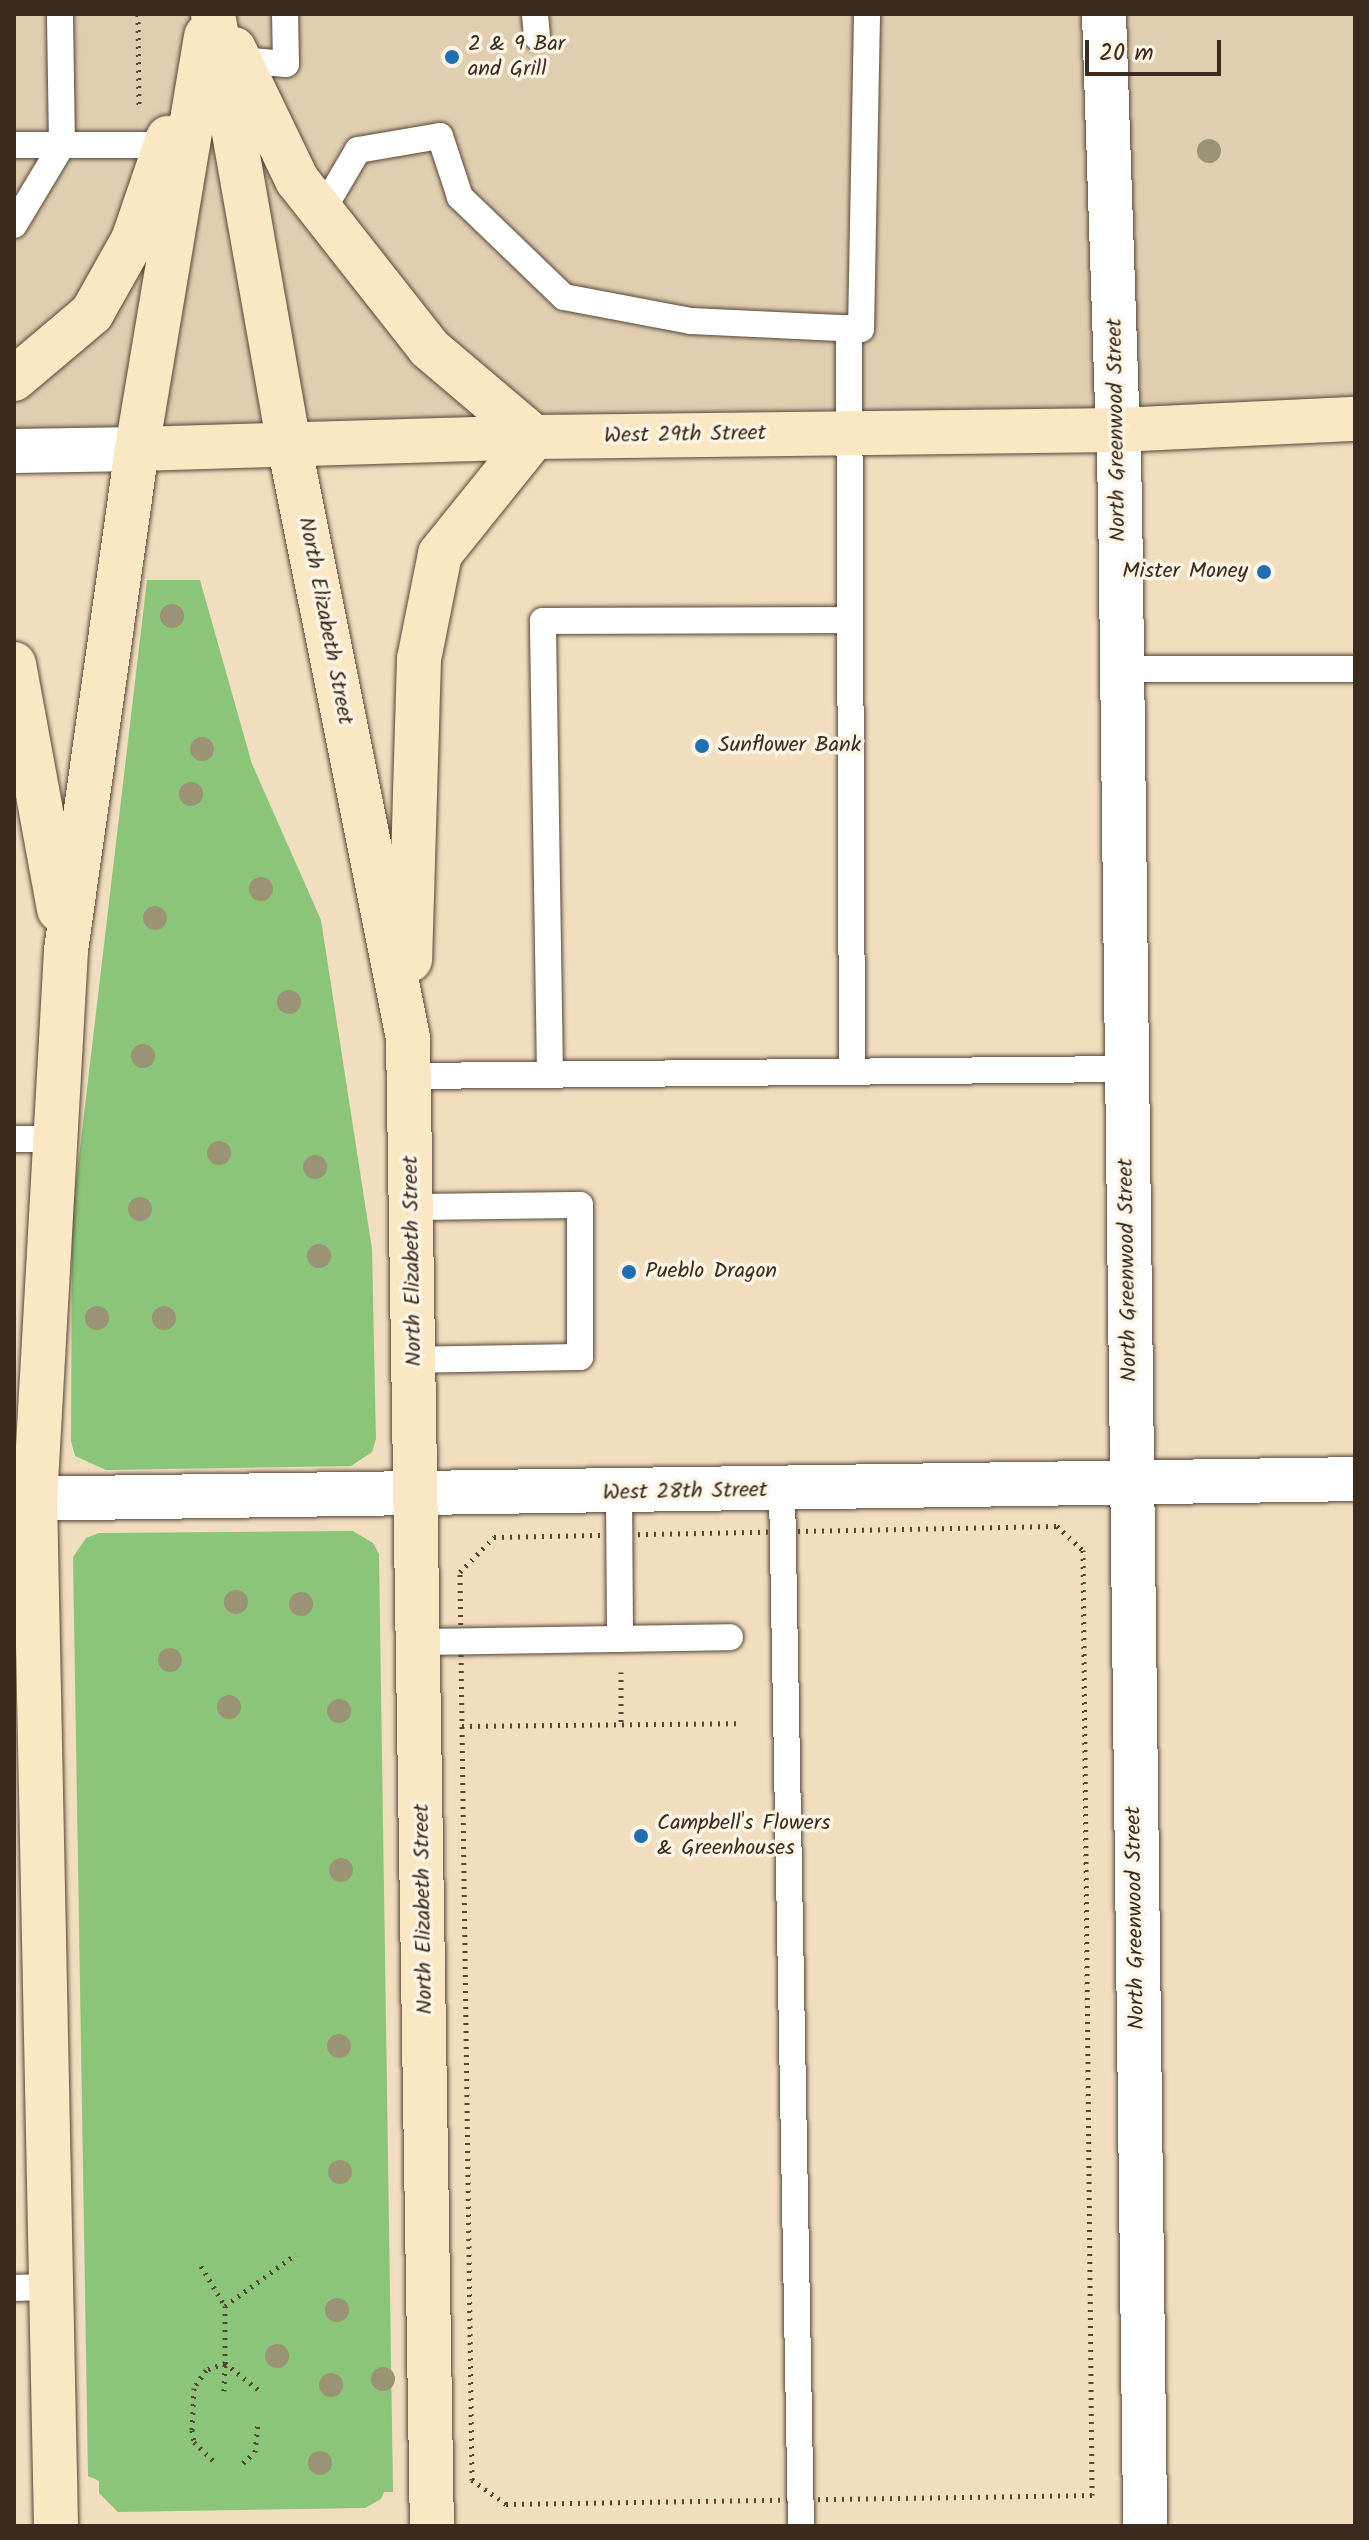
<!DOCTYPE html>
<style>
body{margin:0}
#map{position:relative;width:1369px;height:2540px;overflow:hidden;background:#f1debf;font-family:Kalam,sans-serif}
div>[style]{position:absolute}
.built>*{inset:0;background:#e0ceb1}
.green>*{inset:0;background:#8bc579}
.path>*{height:5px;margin-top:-2.5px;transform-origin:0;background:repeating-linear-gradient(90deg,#564536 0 2px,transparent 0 8px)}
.roads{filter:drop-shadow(0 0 2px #564536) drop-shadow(0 0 2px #564536)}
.service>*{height:26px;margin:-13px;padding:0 13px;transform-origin:13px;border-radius:13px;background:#fff}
.minor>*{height:44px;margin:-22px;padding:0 22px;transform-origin:22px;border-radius:22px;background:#fff}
.tertiary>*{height:44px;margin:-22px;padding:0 22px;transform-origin:22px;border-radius:22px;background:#fff}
.secondary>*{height:44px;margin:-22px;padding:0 22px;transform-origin:22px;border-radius:22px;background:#fae7c3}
.trees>*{width:24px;height:24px;margin:-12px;border-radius:50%;background:#9a9475}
.dots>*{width:22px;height:22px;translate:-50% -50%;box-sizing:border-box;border:4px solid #fcf5e5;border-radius:50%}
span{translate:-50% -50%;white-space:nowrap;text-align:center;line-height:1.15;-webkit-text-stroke:7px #fcf5e5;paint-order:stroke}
.poi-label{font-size:22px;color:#3b2a1e}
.left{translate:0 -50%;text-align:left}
.right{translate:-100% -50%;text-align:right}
.street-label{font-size:22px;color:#3b2a1e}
.frame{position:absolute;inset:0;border:16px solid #3b2a1e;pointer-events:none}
.scale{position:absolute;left:1085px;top:40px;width:136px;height:36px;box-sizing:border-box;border:4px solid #3b2a1e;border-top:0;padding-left:10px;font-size:24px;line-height:28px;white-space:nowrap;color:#3b2a1e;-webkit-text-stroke:6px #fcf5e5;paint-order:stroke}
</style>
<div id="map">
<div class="built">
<i style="clip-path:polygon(14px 14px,1355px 14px,1355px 419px,14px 451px)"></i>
</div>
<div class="green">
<i style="clip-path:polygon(147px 580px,200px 580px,252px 764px,321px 920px,372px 1249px,376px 1439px,372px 1452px,351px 1466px,106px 1470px,75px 1456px,71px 1441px,72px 1216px)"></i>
<i style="clip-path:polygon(353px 1531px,373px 1543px,379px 1554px,393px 2492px,384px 2492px,381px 2499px,365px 2508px,118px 2512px,99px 2493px,99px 2481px,88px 2476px,73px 1557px,86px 1538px,99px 1533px)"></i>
</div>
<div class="path">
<i style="left:138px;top:14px;width:91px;rotate:89.4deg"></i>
<i style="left:1057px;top:1526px;width:35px;rotate:43deg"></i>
<i style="left:1083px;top:1550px;width:945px;rotate:89.45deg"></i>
<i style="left:1092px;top:2495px;width:586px;rotate:179.12deg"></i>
<i style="left:506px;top:2504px;width:42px;rotate:-144.8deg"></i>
<i style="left:472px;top:2480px;width:908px;rotate:-90.76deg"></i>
<i style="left:460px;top:1572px;width:49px;rotate:-45.8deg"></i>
<i style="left:494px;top:1537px;width:563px;rotate:-1.12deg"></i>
<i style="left:621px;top:1672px;width:52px;rotate:90deg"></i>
<i style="left:462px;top:1726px;width:274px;rotate:-0.6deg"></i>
<i style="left:201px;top:2266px;width:47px;rotate:59deg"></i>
<i style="left:225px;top:2306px;width:57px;rotate:90deg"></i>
<i style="left:225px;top:2363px;width:20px;rotate:160deg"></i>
<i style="left:206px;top:2370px;width:22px;rotate:124deg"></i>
<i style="left:194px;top:2388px;width:42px;rotate:92.7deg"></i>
<i style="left:192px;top:2430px;width:12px;rotate:81deg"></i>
<i style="left:194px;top:2442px;width:30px;rotate:44deg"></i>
<i style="left:225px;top:2306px;width:88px;rotate:-36.2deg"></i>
<i style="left:225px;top:2363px;width:45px;rotate:38.7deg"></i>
<i style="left:224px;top:2391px;width:27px;rotate:-88deg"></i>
<i style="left:243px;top:2463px;width:16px;rotate:-43deg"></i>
<i style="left:255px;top:2452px;width:30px;rotate:-84deg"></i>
</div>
<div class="roads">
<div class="service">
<i style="left:535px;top:14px;width:23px;rotate:85deg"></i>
<i style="left:239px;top:60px;width:47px;rotate:4.9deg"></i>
<i style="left:286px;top:64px;width:50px;rotate:-91.1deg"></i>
<i style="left:14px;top:145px;width:151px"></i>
<i style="left:322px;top:211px;width:71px;rotate:-59.5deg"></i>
<i style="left:358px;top:150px;width:83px;rotate:-9.7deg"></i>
<i style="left:440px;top:136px;width:64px;rotate:71.8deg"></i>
<i style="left:460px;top:197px;width:144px;rotate:43.9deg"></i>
<i style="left:564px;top:297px;width:129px;rotate:10.7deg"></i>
<i style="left:691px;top:321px;width:170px;rotate:2.7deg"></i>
<i style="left:861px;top:329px;width:315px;rotate:-88.9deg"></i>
<i style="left:14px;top:225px;width:93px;rotate:-59deg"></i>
<i style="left:62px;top:145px;width:131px;rotate:-90.9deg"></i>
<i style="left:849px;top:328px;width:742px;rotate:89.77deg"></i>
<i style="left:1122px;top:669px;width:233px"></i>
<i style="left:550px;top:1074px;width:453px;rotate:-90.9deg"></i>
<i style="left:543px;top:621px;width:307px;rotate:-0.2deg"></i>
<i style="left:410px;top:1076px;width:716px;rotate:-0.56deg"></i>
<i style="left:14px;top:1139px;width:41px"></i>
<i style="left:412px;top:1207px;width:168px;rotate:-0.7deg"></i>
<i style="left:580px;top:1205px;width:152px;rotate:90deg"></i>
<i style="left:580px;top:1357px;width:165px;rotate:179deg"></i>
<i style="left:782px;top:1491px;width:1035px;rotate:88.95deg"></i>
<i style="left:619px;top:1493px;width:146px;rotate:89.6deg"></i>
<i style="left:420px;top:1642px;width:310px;rotate:-0.9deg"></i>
<i style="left:14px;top:2288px;width:37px;rotate:-2deg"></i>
</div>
<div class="minor">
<i style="left:1104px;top:14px;width:483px;rotate:88.1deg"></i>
<i style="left:1120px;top:497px;width:2029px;rotate:89.29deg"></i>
<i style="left:14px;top:1499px;width:1341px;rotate:-0.85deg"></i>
</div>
<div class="tertiary">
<i style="left:14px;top:451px;width:123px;rotate:-0.9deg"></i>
</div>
<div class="secondary">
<i style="left:213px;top:14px;width:437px;rotate:80deg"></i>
<i style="left:289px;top:444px;width:606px;rotate:78.67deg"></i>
<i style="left:408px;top:1038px;width:1488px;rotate:89.08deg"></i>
<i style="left:234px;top:49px;width:145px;rotate:64.3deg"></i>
<i style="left:297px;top:180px;width:214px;rotate:51.8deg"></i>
<i style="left:429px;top:348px;width:138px;rotate:40.3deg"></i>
<i style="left:534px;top:437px;width:150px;rotate:128.8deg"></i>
<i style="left:440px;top:554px;width:107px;rotate:101.3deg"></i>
<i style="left:419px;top:659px;width:301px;rotate:91.7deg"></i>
<i style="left:14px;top:379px;width:102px;rotate:-40.2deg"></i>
<i style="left:92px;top:313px;width:84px;rotate:-60.7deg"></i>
<i style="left:133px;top:240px;width:108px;rotate:-71.1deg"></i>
<i style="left:137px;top:449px;width:397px;rotate:-1.7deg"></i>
<i style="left:534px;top:437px;width:585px;rotate:-0.69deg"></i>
<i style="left:1119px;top:430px;width:236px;rotate:-2.7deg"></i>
<i style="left:14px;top:664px;width:250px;rotate:79.6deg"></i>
<i style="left:56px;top:2526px;width:1026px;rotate:-91.17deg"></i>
<i style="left:35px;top:1500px;width:551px;rotate:-86.77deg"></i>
<i style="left:66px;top:950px;width:506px;rotate:-81.93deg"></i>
<i style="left:137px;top:449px;width:419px;rotate:-80.5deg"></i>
</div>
</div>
<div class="trees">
<i style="left:1209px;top:151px"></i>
<i style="left:172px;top:616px"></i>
<i style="left:202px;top:749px"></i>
<i style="left:191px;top:794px"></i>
<i style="left:261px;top:889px"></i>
<i style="left:155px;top:918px"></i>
<i style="left:289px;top:1002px"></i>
<i style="left:143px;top:1056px"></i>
<i style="left:219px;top:1153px"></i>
<i style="left:315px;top:1167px"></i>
<i style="left:140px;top:1209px"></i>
<i style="left:319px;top:1256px"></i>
<i style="left:97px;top:1318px"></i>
<i style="left:164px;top:1318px"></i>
<i style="left:236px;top:1602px"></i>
<i style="left:301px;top:1604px"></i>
<i style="left:170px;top:1660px"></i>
<i style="left:229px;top:1707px"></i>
<i style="left:339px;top:1711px"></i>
<i style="left:341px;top:1870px"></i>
<i style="left:339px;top:2046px"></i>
<i style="left:340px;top:2172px"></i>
<i style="left:337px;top:2310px"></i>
<i style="left:277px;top:2356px"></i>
<i style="left:383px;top:2379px"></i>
<i style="left:331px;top:2385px"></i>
<i style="left:320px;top:2463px"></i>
</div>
<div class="dots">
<i style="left:452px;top:57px;background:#1f6fb2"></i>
<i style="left:1264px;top:572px;background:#1f6fb2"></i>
<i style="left:702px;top:746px;background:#1f6fb2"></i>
<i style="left:629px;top:1272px;background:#1f6fb2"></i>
<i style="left:641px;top:1836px;background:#1f6fb2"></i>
</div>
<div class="poi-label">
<span class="left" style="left:468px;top:57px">2 &amp; 9 Bar<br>and Grill</span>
<span class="right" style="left:1248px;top:572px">Mister Money</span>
<span class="left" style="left:718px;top:746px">Sunflower Bank</span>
<span class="left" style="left:645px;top:1272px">Pueblo Dragon</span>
<span class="left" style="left:657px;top:1836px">Campbell's Flowers<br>&amp; Greenhouses</span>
</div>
<div class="street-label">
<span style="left:1117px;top:430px;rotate:-91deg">North Greenwood Street</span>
<span style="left:685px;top:435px;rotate:-1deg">West 29th Street</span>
<span style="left:325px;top:621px;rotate:79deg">North Elizabeth Street</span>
<span style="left:413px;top:1261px;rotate:-91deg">North Elizabeth Street</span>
<span style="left:1128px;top:1270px;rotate:-91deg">North Greenwood Street</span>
<span style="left:685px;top:1492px;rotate:-1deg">West 28th Street</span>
<span style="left:424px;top:1909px;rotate:-91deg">North Elizabeth Street</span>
<span style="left:1136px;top:1918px;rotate:-91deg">North Greenwood Street</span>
</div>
<div class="frame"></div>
<div class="scale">20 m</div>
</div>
